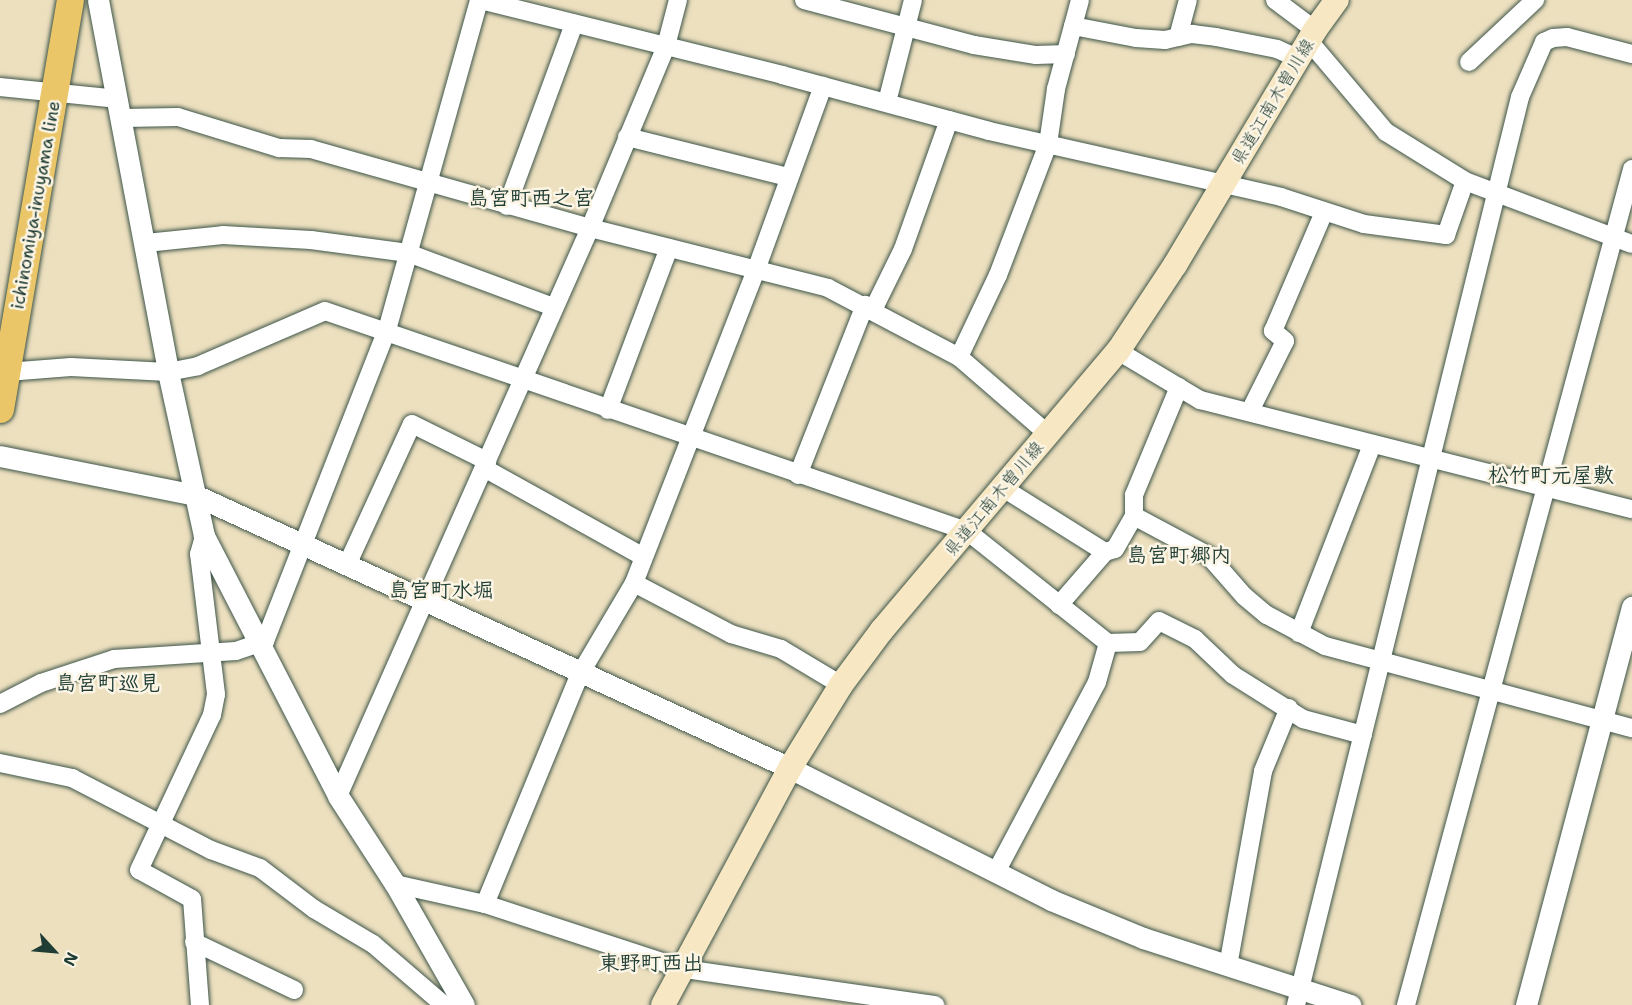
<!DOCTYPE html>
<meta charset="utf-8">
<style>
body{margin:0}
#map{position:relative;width:1632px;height:1005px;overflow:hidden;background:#ede0bf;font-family:"Shantell Sans","Klee One",sans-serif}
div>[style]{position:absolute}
.roads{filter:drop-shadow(0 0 2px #3e5549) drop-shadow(0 0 2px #3e5549)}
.minor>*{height:18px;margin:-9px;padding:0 9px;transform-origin:9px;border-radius:9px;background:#fff}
.tertiary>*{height:21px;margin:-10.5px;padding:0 10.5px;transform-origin:10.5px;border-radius:10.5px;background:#fff}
.secondary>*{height:24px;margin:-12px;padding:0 12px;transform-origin:12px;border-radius:12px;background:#f7e8c3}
.primary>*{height:27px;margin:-13.5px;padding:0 13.5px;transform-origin:13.5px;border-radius:13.5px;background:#ebc669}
span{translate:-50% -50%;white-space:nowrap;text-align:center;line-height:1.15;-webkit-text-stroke:5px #fcf5e5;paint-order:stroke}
.street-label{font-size:18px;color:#1f3d34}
.quarter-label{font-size:21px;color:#1f3d34;font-weight:700}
.north{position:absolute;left:24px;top:921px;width:60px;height:60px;-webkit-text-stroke:4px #fcf5e5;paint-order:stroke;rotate:116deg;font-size:16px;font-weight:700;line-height:24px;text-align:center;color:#1f3d34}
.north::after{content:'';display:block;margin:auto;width:21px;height:27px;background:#1f3d34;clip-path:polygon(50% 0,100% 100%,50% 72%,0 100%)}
</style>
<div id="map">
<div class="roads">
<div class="minor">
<i style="left:480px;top:0;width:311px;rotate:13.9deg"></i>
<i style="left:782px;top:75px;width:214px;rotate:15.1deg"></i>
<i style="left:989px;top:131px;width:299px;rotate:12.7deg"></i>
<i style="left:1281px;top:197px;width:87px;rotate:18deg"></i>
<i style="left:1364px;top:224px;width:83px;rotate:7.6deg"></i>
<i style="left:1446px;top:235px;width:57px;rotate:-70.6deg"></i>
<i style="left:804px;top:0;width:176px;rotate:14.8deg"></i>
<i style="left:974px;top:45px;width:63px;rotate:9.2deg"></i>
<i style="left:1036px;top:55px;width:30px;rotate:-2deg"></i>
<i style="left:1275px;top:0;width:50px;rotate:36.9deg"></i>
<i style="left:1073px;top:26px;width:64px;rotate:10.8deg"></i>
<i style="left:1136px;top:38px;width:29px;rotate:4deg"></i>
<i style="left:1165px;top:40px;width:28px;rotate:-13deg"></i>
<i style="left:1192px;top:34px;width:24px;rotate:7deg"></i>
<i style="left:1216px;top:37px;width:62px;rotate:11.1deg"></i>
<i style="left:1277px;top:49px;width:24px;rotate:24deg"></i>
<i style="left:1178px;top:37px;width:38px;rotate:-75deg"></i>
<i style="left:1309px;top:41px;width:119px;rotate:49.8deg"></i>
<i style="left:1386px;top:132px;width:93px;rotate:31.8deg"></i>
<i style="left:1465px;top:181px;width:178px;rotate:20.7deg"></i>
<i style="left:1469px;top:62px;width:91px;rotate:-43.2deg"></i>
<i style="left:0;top:87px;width:119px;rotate:5.8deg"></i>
<i style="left:887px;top:102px;width:105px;rotate:-75.7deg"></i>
<i style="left:123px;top:118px;width:55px;rotate:-1deg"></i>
<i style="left:178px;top:117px;width:106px;rotate:17.1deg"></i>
<i style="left:279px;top:148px;width:32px;rotate:2deg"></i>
<i style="left:311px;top:149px;width:290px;rotate:15.8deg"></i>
<i style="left:590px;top:228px;width:245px;rotate:14.1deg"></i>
<i style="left:828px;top:288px;width:148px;rotate:27.8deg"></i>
<i style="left:959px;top:357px;width:118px;rotate:40.9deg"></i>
<i style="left:627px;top:137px;width:166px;rotate:14deg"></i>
<i style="left:507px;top:206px;width:194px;rotate:-69.8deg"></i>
<i style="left:146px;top:243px;width:77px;rotate:-5.9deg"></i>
<i style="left:223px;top:235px;width:88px;rotate:3.3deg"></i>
<i style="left:311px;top:240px;width:98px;rotate:7.6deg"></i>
<i style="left:408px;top:253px;width:155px;rotate:20.4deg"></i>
<i style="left:873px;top:310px;width:68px;rotate:-63.8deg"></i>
<i style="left:903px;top:249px;width:137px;rotate:-70.4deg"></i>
<i style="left:1118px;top:351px;width:96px;rotate:30.9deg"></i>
<i style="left:1200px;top:400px;width:446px;rotate:14.2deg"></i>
<i style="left:959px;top:357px;width:91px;rotate:-64.6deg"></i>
<i style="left:998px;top:275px;width:140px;rotate:-69.1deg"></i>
<i style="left:1048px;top:144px;width:56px;rotate:-81.7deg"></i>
<i style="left:1056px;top:89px;width:92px;rotate:-74.9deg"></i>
<i style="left:7px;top:372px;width:64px;rotate:-4.5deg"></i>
<i style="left:71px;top:367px;width:97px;rotate:3deg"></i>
<i style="left:168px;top:372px;width:31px;rotate:-11deg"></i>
<i style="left:198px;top:366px;width:138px;rotate:-23.4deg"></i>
<i style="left:325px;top:311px;width:679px;rotate:18.92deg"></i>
<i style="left:967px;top:531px;width:180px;rotate:38.5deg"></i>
<i style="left:1108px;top:643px;width:32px;rotate:-2deg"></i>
<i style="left:1140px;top:642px;width:28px;rotate:-48deg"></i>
<i style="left:1159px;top:621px;width:40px;rotate:26.6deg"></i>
<i style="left:1195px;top:639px;width:52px;rotate:43.5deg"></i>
<i style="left:1233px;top:675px;width:83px;rotate:32.2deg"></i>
<i style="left:1303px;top:719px;width:62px;rotate:14.9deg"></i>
<i style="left:608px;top:410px;width:173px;rotate:-69.4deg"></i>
<i style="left:1250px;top:411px;width:78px;rotate:-63.4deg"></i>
<i style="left:1285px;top:341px;width:16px;rotate:-140deg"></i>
<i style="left:1273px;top:331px;width:129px;rotate:-66.8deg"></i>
<i style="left:484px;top:468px;width:181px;rotate:29.1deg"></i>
<i style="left:798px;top:475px;width:183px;rotate:-68.5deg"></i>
<i style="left:1003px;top:488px;width:120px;rotate:32.1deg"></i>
<i style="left:1134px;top:516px;width:85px;rotate:28.1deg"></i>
<i style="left:1209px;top:556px;width:53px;rotate:48.8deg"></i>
<i style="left:1244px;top:596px;width:30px;rotate:40deg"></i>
<i style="left:1267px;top:615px;width:66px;rotate:28.1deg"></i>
<i style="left:1325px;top:646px;width:318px;rotate:15deg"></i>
<i style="left:347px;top:565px;width:155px;rotate:-65.3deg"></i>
<i style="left:412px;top:424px;width:84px;rotate:26.3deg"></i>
<i style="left:634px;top:583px;width:110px;rotate:27.7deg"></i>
<i style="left:731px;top:634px;width:52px;rotate:16.7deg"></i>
<i style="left:781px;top:649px;width:70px;rotate:31deg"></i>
<i style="left:1059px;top:605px;width:70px;rotate:-49deg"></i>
<i style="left:1105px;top:552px;width:10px;rotate:-17deg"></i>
<i style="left:1115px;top:549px;width:38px;rotate:-60deg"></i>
<i style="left:1134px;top:516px;width:21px;rotate:-90deg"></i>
<i style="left:1134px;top:495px;width:117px;rotate:-67.4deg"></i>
<i style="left:1299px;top:633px;width:202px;rotate:-68.8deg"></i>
<i style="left:0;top:704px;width:46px;rotate:-27.1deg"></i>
<i style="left:41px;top:683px;width:77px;rotate:-18.2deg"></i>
<i style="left:114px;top:659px;width:122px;rotate:-3.8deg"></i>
<i style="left:236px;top:651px;width:31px;rotate:-19deg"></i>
<i style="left:265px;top:641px;width:334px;rotate:-68.6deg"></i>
<i style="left:387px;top:330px;width:343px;rotate:-74.4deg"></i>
<i style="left:0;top:763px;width:74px;rotate:11.8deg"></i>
<i style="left:72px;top:778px;width:157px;rotate:27.4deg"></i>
<i style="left:211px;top:850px;width:52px;rotate:20.2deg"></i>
<i style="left:260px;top:868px;width:68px;rotate:37.2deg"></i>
<i style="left:314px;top:909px;width:69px;rotate:30.7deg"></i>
<i style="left:373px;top:944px;width:94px;rotate:40.7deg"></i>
<i style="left:338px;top:796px;width:621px;rotate:-66.07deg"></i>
<i style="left:590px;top:228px;width:197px;rotate:-67.3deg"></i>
<i style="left:666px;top:46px;width:48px;rotate:-75.4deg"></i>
<i style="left:996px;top:872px;width:215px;rotate:-62deg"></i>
<i style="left:1097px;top:682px;width:41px;rotate:-74.2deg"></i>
<i style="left:395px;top:884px;width:92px;rotate:12.5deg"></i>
<i style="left:485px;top:904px;width:209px;rotate:18.1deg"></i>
<i style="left:684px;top:969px;width:254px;rotate:8.2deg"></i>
<i style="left:485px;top:904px;width:249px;rotate:-67.6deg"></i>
<i style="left:580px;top:674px;width:106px;rotate:-59.3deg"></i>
<i style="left:634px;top:583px;width:336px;rotate:-68.7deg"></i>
<i style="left:756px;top:270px;width:196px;rotate:-70deg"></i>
<i style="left:194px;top:942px;width:111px;rotate:25.6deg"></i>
<i style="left:1228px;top:966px;width:198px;rotate:-79.8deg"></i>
<i style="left:1263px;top:771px;width:68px;rotate:-67.6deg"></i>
<i style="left:200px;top:1005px;width:106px;rotate:-94.3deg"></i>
<i style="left:192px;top:899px;width:60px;rotate:-151.3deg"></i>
<i style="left:139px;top:870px;width:171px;rotate:-64.8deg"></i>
<i style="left:212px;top:715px;width:21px;rotate:-79deg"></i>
<i style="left:216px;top:694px;width:141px;rotate:-96.9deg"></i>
<i style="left:199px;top:554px;width:19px;rotate:-74deg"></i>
<i style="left:1296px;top:1005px;width:935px;rotate:-76.14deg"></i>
<i style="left:1520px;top:97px;width:60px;rotate:-66.4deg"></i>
<i style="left:1544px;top:42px;width:10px;rotate:-24deg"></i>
<i style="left:1553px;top:38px;width:14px;rotate:-4deg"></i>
<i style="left:1567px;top:37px;width:67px;rotate:14.7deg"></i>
<i style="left:1406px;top:1005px;width:866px;rotate:-74.87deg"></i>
</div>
<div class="tertiary">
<i style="left:98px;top:0;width:379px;rotate:79.3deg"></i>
<i style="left:168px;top:372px;width:168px;rotate:77.6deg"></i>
<i style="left:204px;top:536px;width:292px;rotate:62.7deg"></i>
<i style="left:338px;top:796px;width:105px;rotate:57.1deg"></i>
<i style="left:395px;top:884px;width:139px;rotate:60.3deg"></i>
<i style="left:0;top:456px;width:199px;rotate:11.3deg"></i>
<i style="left:195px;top:495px;width:655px;rotate:24.65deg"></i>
<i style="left:790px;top:768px;width:292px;rotate:26.8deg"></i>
<i style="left:1051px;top:900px;width:100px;rotate:22.4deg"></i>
<i style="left:1143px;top:938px;width:218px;rotate:17.9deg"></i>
<i style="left:1526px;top:1005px;width:412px;rotate:-75.1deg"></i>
</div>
<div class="secondary">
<i style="left:663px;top:1005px;width:269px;rotate:-61.8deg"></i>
<i style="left:790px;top:768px;width:97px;rotate:-58.4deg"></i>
<i style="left:841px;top:685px;width:69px;rotate:-53.3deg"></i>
<i style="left:882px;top:630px;width:365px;rotate:-49.8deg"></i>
<i style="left:1118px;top:351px;width:103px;rotate:-56.5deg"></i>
<i style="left:1175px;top:265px;width:274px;rotate:-59.2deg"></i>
<i style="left:1315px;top:30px;width:37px;rotate:-54deg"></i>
</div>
<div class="primary">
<i style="left:0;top:409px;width:415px;rotate:-80.3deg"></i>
</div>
</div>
<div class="street-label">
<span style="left:1273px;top:102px;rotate:-59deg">県道江南木曽川線</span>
<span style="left:36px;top:205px;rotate:-80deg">ichinomiya-inuyama line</span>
<span style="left:994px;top:499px;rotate:-50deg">県道江南木曽川線</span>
</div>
<div class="quarter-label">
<span style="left:531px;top:198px">島宮町西之宮</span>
<span style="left:1551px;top:475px">松竹町元屋敷</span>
<span style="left:1179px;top:555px">島宮町郷内</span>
<span style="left:441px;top:590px">島宮町水堀</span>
<span style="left:108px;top:683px">島宮町巡見</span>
<span style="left:651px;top:963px">東野町西出</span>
</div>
<div class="north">N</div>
</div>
